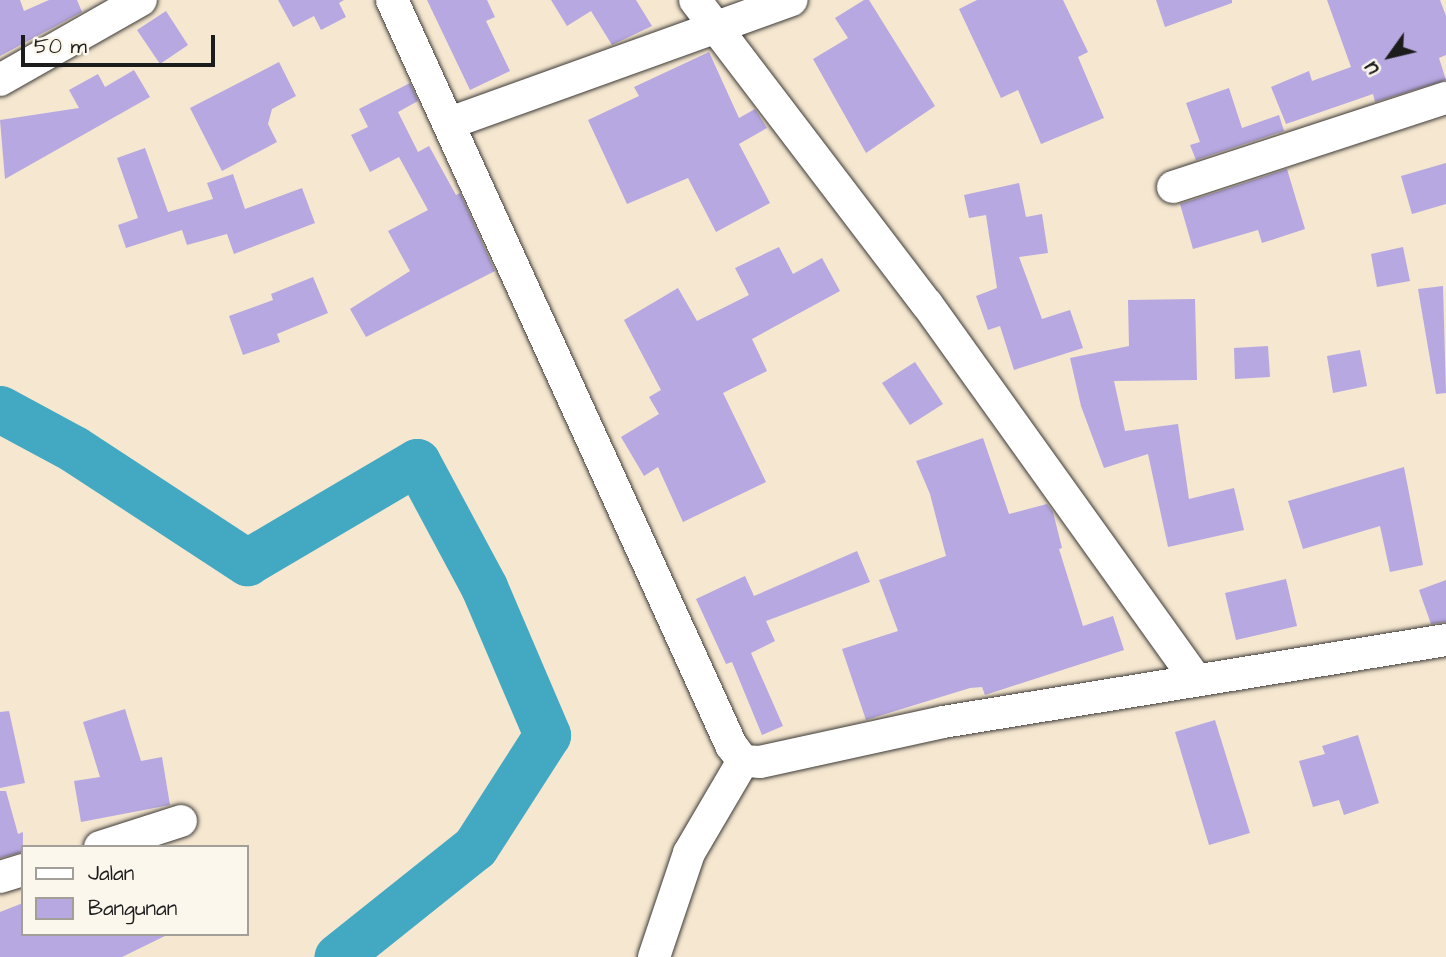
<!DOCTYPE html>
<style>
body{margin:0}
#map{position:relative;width:1446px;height:957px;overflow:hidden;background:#f5e7d0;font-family:"Architects Daughter",sans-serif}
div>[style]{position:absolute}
.river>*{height:47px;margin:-23.5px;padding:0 23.5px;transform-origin:23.5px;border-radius:23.5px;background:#43a9c3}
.building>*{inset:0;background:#b7a8e1}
.roads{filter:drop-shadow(0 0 2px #3d3a37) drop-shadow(0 0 2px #3d3a37)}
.minor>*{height:32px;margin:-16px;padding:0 16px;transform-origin:16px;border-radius:16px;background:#fff}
span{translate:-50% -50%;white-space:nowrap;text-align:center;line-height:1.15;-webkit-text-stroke:5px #fbf7ec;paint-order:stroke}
.legend{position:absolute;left:21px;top:845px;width:228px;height:91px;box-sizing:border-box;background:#fbf7ec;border:2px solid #a29f99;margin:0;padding:9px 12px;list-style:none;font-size:21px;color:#1c1c1c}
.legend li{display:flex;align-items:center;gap:14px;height:35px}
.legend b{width:35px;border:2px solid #a29f99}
.north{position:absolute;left:1355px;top:21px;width:70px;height:70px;-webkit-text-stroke:5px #fbf7ec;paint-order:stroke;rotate:236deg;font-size:19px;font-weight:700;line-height:28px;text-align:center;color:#1c1c1c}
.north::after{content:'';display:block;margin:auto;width:24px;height:32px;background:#1c1c1c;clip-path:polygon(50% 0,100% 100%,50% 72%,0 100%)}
.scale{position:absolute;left:21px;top:35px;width:194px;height:32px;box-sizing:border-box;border:4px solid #1c1c1c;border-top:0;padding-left:9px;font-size:21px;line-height:24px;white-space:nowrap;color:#1c1c1c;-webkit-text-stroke:5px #fbf7ec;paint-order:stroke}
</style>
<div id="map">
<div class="river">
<i style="left:0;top:409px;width:84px;rotate:28.4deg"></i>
<i style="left:74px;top:449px;width:207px;rotate:33.2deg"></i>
<i style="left:247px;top:562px;width:197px;rotate:-30.5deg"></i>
<i style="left:417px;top:462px;width:142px;rotate:61.8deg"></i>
<i style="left:484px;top:587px;width:161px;rotate:66.9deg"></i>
<i style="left:547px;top:735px;width:133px;rotate:122.7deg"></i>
<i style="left:475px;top:847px;width:176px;rotate:141.4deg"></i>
</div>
<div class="building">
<i style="clip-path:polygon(0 0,20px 0,24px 11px,49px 0,77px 0,82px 12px,0 56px)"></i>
<i style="clip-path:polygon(278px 0,344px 0,339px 3px,346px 17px,321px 30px,314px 16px,293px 27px)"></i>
<i style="clip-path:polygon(427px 0,487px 0,495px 17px,486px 21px,510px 71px,470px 90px)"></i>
<i style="clip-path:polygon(551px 0,636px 0,652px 26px,612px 45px,591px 11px,567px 26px)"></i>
<i style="clip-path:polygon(864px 0,869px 0,935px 106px,866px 153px,813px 59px,848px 38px,835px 18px)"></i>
<i style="clip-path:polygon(977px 0,1063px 0,1088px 52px,1078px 57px,1104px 118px,1041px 144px,1018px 90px,1001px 98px,959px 9px)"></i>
<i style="clip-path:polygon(1156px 0,1232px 0,1232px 3px,1165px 27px)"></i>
<i style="clip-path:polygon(1327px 0,1440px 0,1446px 16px,1446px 55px,1439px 58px,1446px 80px,1375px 102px,1373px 94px,1286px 124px,1271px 87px,1309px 71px,1312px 81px,1351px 67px)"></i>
<i style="clip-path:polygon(166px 11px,188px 45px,160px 64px,137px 30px)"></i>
<i style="clip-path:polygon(709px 52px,739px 118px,755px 109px,767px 128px,739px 144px,770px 203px,716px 232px,688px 178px,627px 204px,588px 120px,639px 96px,634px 87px)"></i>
<i style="clip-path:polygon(279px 62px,296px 96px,272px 109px,268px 124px,277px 142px,222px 171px,190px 108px)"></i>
<i style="clip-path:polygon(134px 70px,150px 97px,5px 179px,0 120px,79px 108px,69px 90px,98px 74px,105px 87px)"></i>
<i style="clip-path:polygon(410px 83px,418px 101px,398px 112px,418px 152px,429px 146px,456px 195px,460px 193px,495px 271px,366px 337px,350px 309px,410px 271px,388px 231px,428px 210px,399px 157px,370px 172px,351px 135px,368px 127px,359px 109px)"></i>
<i style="clip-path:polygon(1229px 88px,1242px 128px,1279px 115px,1284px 131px,1196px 160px,1190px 145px,1200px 142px,1186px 103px)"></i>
<i style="clip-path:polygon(145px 148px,168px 212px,213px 199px,207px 183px,233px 174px,245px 209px,302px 188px,315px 223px,234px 254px,227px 234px,187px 245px,182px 230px,126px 248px,118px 225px,138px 218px,117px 158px)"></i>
<i style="clip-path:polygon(1446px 163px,1446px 204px,1412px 214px,1401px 176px)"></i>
<i style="clip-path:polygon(1287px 169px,1305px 229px,1262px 243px,1258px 230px,1193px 249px,1180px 204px)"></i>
<i style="clip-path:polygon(1019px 183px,1026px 217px,1042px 214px,1048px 253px,1019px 257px,1042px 319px,1070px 310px,1083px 348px,1014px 370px,1000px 326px,988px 330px,976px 296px,997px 288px,986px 215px,969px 218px,964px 195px)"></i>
<i style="clip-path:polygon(779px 247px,793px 274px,822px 258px,840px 291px,752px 339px,767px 371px,723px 393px,766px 482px,683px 522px,658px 467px,644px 476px,621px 437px,659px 414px,649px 397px,661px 390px,624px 320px,678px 288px,697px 321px,749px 295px,735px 268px)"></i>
<i style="clip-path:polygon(1403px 247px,1410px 281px,1377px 287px,1371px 254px)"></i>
<i style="clip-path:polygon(313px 277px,328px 313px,277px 334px,280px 342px,243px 355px,229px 316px,273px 300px,271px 294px)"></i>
<i style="clip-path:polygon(1443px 286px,1446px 393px,1436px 394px,1418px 289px)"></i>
<i style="clip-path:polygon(1195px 299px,1197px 380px,1114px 381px,1125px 431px,1178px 424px,1189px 499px,1234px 488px,1244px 530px,1168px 547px,1148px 454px,1104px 468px,1081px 406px,1070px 358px,1129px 346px,1128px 300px)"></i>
<i style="clip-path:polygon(1268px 346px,1270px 377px,1235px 379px,1234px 348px)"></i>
<i style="clip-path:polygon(1360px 350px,1367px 386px,1333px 393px,1327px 356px)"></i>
<i style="clip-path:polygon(915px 362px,943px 404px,910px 425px,882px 383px)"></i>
<i style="clip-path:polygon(983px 438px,1009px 514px,1047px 504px,1053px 512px,1062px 548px,1059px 549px,1083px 626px,1113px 616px,1124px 650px,985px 695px,982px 687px,970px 688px,866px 720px,842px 649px,898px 631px,879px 580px,946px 556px,930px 494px,916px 461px)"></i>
<i style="clip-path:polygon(1404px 467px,1423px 565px,1390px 572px,1380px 526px,1303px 549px,1288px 501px)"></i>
<i style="clip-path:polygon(857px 551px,870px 582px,766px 621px,775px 641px,751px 653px,783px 726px,762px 735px,732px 662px,726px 664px,696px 599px,745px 576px,754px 596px)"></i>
<i style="clip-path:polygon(1286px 579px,1297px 626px,1236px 640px,1225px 593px)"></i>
<i style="clip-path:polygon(1446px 580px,1446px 622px,1431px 624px,1419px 590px)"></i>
<i style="clip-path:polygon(125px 709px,141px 761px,162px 757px,170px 805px,81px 822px,74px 781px,100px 777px,83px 722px)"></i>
<i style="clip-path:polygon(9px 711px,25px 783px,0 788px,0 712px)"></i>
<i style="clip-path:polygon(1215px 720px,1250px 833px,1209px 845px,1175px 732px)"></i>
<i style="clip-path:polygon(1358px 735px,1379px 803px,1344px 815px,1339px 800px,1313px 807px,1299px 761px,1325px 754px,1322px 746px)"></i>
<i style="clip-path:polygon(0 791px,6px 791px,18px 834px,23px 832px,23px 852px,0 858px)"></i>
<i style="clip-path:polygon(23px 903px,23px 934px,169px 934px,122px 957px,0 957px,0 912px)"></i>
</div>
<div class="roads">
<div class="minor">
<i style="left:392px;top:0;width:819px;rotate:65.53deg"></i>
<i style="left:731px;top:745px;width:20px;rotate:53deg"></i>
<i style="left:743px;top:761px;width:17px;rotate:3deg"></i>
<i style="left:760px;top:762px;width:187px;rotate:-12.3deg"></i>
<i style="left:943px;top:722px;width:510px;rotate:-9.26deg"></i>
<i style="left:695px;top:0;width:382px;rotate:52.7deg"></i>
<i style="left:927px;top:304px;width:462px;rotate:54.4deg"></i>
<i style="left:0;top:80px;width:162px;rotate:-29.6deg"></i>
<i style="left:450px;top:123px;width:363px;rotate:-19.8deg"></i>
<i style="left:1173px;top:187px;width:287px;rotate:-18.1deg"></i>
<i style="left:100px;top:847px;width:85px;rotate:-17.8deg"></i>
<i style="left:0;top:877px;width:24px;rotate:-17deg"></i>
<i style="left:654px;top:957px;width:110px;rotate:-71.4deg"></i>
<i style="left:689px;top:853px;width:107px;rotate:-59.6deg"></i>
</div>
</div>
<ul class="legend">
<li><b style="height:9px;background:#fff"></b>Jalan</li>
<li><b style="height:19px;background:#b7a8e1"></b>Bangunan</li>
</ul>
<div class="north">U</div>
<div class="scale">50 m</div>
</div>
